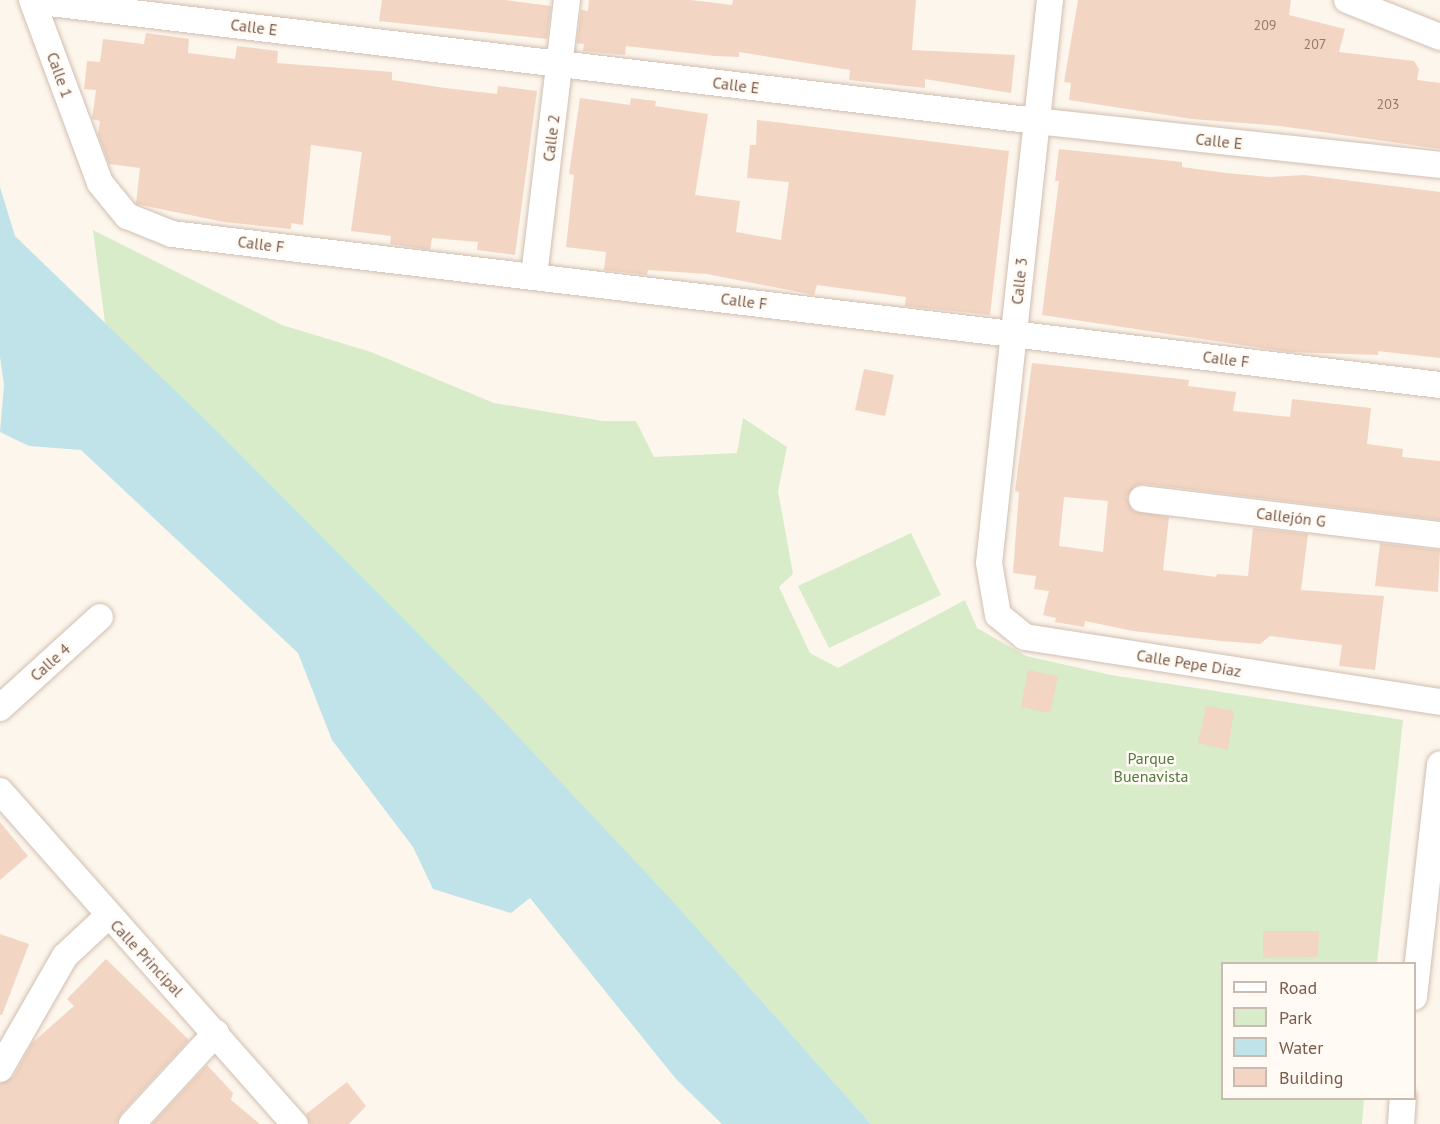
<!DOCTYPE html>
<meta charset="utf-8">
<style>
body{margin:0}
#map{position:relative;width:1440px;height:1124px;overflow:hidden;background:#fdf6ec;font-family:"PT Sans",sans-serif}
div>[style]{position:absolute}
.green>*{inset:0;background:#d8ecc9}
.water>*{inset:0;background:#bfe3e8}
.building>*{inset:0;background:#f3d5c3}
.roads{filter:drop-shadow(0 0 2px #d1beb0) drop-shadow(0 0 2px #d1beb0)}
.street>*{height:26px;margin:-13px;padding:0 13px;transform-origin:13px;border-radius:13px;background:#fff}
span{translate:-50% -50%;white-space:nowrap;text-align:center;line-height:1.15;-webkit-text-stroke:5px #fffaf3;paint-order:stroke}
.number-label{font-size:14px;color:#987a6a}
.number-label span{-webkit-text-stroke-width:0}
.street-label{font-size:16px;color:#7a5c4d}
.park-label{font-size:16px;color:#537a41}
.legend{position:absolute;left:1221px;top:962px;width:195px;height:138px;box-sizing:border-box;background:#fffaf3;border:2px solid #cabbb1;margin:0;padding:8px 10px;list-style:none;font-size:18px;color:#7a5c4d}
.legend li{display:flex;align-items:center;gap:12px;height:30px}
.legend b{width:30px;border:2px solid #cabbb1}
</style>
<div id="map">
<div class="green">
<i style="clip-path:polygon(93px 230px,282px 325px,371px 352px,494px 403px,603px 421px,636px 421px,654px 457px,737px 453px,743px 418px,787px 447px,778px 491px,793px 574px,779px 587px,810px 653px,838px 668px,965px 600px,977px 628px,1026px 656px,1111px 675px,1403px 720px,1377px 963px,1222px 964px,1222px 1098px,1364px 1099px,1362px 1124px,871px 1124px,706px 939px,457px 673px,105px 323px)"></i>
<i style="clip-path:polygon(911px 533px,941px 595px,829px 648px,798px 586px)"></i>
</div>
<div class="water">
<i style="clip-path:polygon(0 187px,15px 236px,219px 433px,480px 696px,677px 906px,871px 1124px,722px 1124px,676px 1079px,530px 898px,511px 913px,433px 889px,413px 847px,332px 740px,298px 653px,81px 450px,29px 446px,0 432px,4px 385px,0 357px)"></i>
</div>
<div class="building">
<i style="clip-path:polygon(382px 0,504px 0,551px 6px,547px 39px,379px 21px)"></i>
<i style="clip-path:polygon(589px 0,690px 0,732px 5px,733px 0,916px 0,912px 50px,1015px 55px,1011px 93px,925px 79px,925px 88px,849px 80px,850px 70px,739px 52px,739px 57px,715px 56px,626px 46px,625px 55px,583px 51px,584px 44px,577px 43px,581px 10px,588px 11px)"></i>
<i style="clip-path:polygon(1078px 0,1291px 0,1289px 15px,1345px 29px,1339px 52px,1414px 61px,1419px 69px,1417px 80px,1440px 83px,1440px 149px,1280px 126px,1192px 119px,1069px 100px,1071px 83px,1064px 82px)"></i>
<i style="clip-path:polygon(146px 33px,189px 39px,188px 53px,235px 59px,237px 46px,278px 51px,277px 63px,392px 72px,392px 80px,445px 88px,497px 94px,498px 86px,537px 91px,515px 255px,477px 250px,478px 242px,432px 238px,430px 250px,390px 244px,391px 236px,351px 231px,362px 152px,311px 145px,303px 225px,291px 223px,291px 229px,224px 222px,136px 204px,140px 168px,109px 164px,98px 135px,100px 121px,92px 119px,96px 90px,84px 89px,87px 61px,100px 62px,103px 39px,144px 44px)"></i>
<i style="clip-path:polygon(580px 98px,630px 105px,631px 98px,656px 101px,655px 106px,708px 114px,695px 195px,740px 201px,736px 232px,781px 240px,789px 182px,747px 178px,750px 145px,756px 145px,757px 120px,1009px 151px,990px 315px,905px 306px,906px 297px,817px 285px,814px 295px,707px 274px,648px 270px,647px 275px,604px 270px,606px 252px,566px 247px,574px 175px,569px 174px)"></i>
<i style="clip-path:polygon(1059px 149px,1182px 162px,1182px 167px,1226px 173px,1269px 177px,1304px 175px,1440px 192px,1440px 358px,1378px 351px,1378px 355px,1289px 352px,1042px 315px,1059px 181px,1055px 181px)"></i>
<i style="clip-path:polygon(evenodd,1032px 363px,1189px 380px,1188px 386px,1236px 392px,1233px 411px,1290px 417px,1292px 399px,1371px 408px,1367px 444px,1403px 449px,1402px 457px,1440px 461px,1440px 520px,1144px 484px,1136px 486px,1127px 497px,1134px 511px,1169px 517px,1163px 570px,1216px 577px,1217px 574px,1248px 576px,1253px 528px,1308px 534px,1301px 590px,1384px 596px,1375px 670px,1339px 666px,1342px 645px,1270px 636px,1260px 644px,1221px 641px,1133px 631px,1085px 621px,1084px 627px,1055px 622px,1056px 618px,1043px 615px,1049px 591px,1034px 589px,1036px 576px,1013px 573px,1019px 492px,1015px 491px,1032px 363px,1064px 497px,1108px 501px,1103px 552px,1059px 546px,1064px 497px)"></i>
<i style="clip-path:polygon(864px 369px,894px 375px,885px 416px,855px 410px)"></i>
<i style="clip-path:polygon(1380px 543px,1440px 550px,1438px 592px,1375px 586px)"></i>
<i style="clip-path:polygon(1028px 670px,1058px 676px,1050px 713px,1021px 707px)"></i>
<i style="clip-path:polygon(1206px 706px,1234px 711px,1228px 750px,1198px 743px)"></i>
<i style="clip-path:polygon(0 822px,28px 856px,0 880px)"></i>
<i style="clip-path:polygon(1263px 931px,1319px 931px,1318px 957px,1263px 958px)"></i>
<i style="clip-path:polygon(0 934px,29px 944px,2px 1015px,0 1015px)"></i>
<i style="clip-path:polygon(106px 959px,189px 1040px,121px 1114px,117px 1124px,0 1124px,0 1084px,13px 1077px,32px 1043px,74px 1006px,67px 999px)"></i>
<i style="clip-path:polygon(207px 1065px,233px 1093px,231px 1100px,260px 1124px,152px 1124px)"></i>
<i style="clip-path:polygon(347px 1082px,366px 1106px,349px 1124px,310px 1124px,306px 1114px)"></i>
</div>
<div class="roads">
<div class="street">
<i style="left:32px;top:0;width:195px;rotate:69.6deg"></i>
<i style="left:100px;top:183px;width:43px;rotate:50.7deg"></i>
<i style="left:127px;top:216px;width:48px;rotate:21.8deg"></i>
<i style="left:172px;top:234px;width:1277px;rotate:6.79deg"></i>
<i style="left:1050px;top:0;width:566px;rotate:96.18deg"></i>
<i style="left:989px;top:563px;width:53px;rotate:80.2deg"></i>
<i style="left:998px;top:615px;width:35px;rotate:39deg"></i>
<i style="left:1025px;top:637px;width:420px;rotate:8.9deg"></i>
<i style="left:1347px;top:0;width:100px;rotate:21.7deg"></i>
<i style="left:33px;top:1px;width:1010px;rotate:6.82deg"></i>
<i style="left:1036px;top:121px;width:406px;rotate:6.2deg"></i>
<i style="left:534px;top:276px;width:278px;rotate:-83.2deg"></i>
<i style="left:1142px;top:499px;width:300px;rotate:6.9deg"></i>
<i style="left:0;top:708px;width:135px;rotate:-42.3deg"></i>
<i style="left:0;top:791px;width:445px;rotate:48.5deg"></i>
<i style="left:1414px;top:997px;width:234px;rotate:-83.6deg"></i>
<i style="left:0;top:1069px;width:130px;rotate:-60.1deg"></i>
<i style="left:65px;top:956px;width:59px;rotate:-42.9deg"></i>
<i style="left:132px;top:1124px;width:124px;rotate:-47.3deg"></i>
<i style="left:1401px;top:1124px;width:26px;rotate:-86deg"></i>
</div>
</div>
<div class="number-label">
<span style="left:1265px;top:25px">209</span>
<span style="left:1315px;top:44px">207</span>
<span style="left:1388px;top:104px">203</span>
</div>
<div class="street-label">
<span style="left:254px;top:27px;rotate:7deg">Calle E</span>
<span style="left:60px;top:75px;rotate:70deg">Calle 1</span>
<span style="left:736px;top:85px;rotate:7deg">Calle E</span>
<span style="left:551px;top:138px;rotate:-83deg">Calle 2</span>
<span style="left:1219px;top:141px;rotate:6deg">Calle E</span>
<span style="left:261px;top:244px;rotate:7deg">Calle F</span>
<span style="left:1019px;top:281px;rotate:-84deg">Calle 3</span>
<span style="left:744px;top:301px;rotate:7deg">Calle F</span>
<span style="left:1226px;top:359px;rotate:7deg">Calle F</span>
<span style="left:1291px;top:517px;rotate:7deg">Callejón G</span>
<span style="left:50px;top:662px;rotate:-42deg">Calle 4</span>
<span style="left:1189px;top:663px;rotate:9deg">Calle Pepe Díaz</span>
<span style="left:147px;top:958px;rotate:47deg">Calle Principal</span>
</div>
<div class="park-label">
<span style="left:1151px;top:767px">Parque<br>Buenavista</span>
</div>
<ul class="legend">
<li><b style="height:8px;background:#fff"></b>Road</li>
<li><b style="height:16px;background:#d8ecc9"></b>Park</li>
<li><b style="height:16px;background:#bfe3e8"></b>Water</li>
<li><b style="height:16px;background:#f3d5c3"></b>Building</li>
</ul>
</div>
